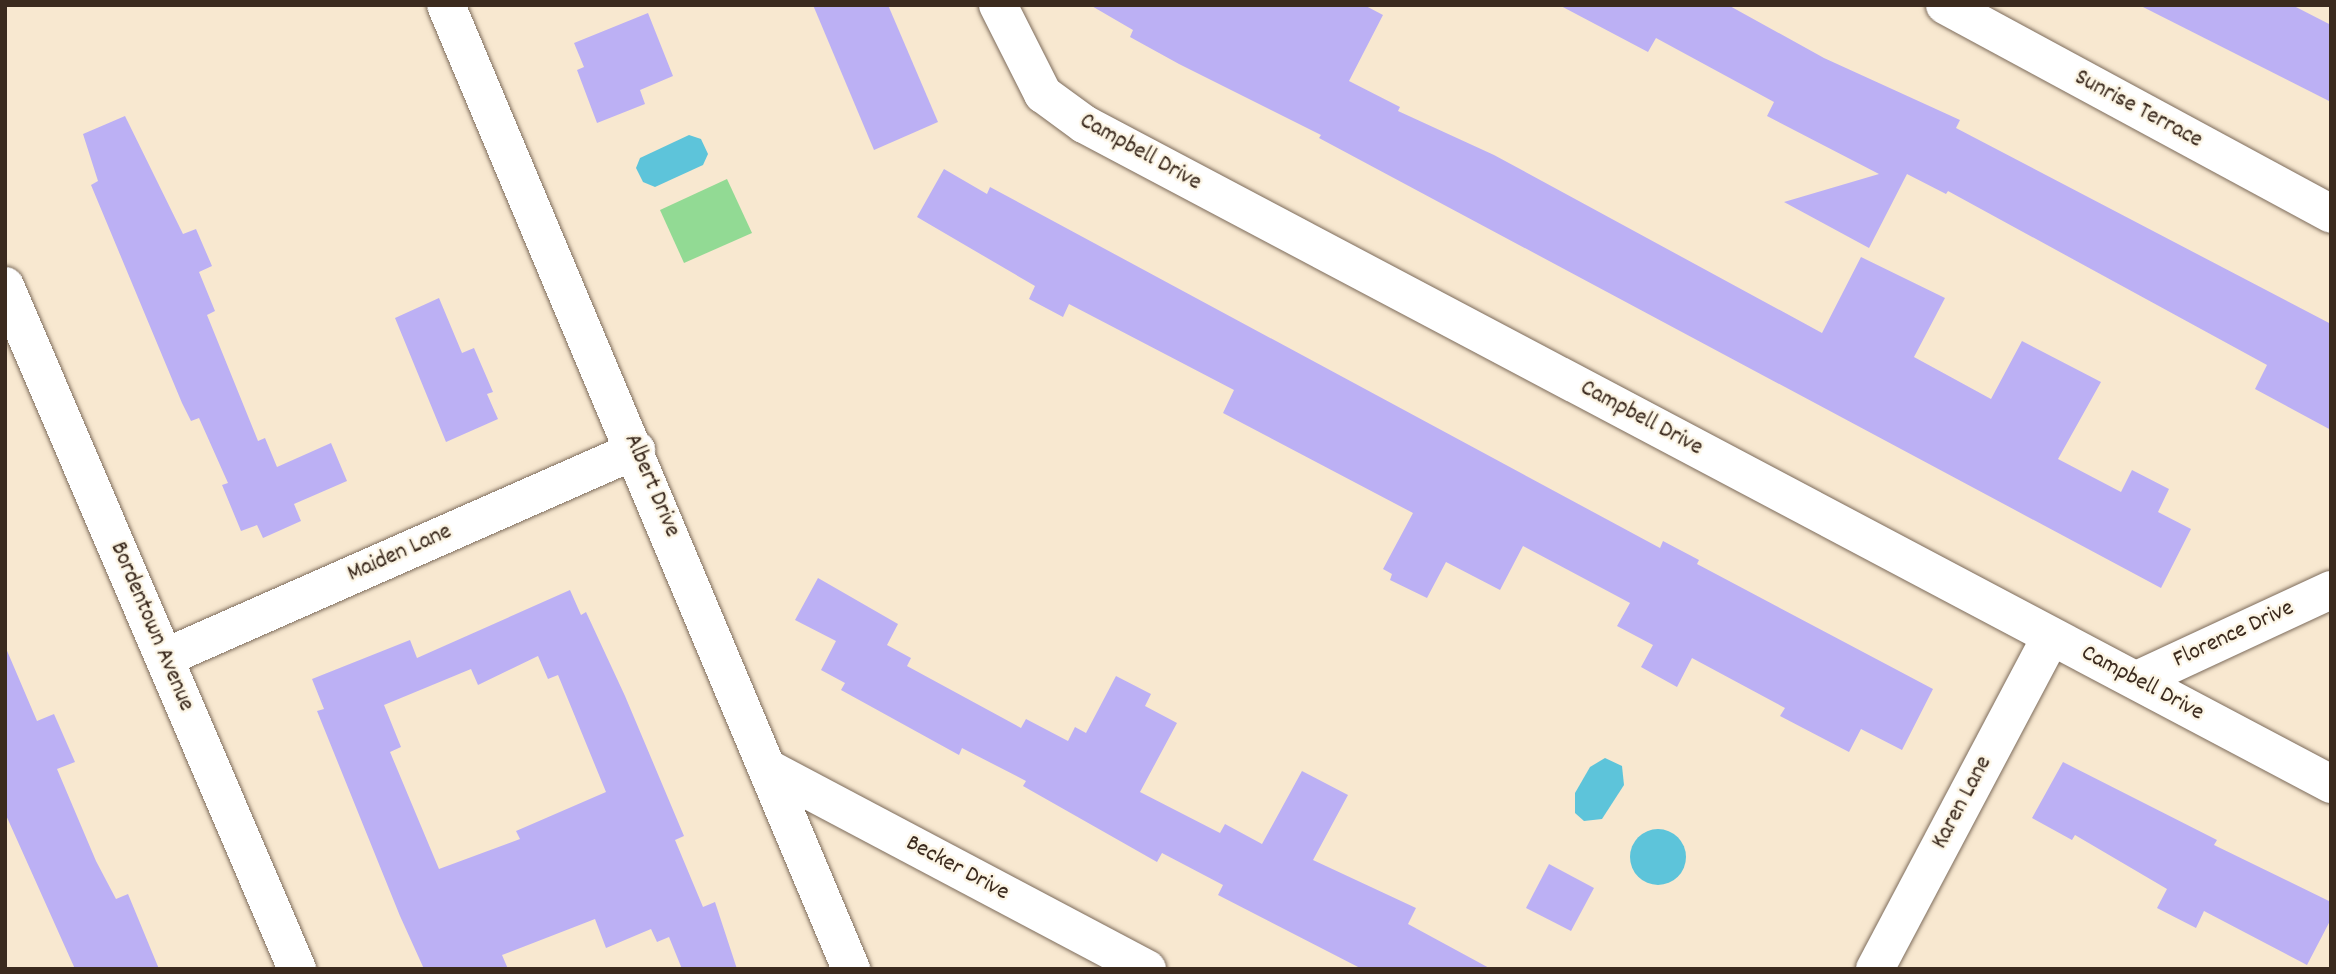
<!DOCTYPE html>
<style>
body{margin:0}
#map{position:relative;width:2336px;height:974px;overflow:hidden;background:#f8e8d0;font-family:Dekko,sans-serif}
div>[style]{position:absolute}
.green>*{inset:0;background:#92da94}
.water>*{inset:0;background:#5dc4da}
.round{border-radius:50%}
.building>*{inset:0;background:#bcb0f4}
.roads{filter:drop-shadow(0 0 2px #7d6c5c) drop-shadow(0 0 2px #7d6c5c)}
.minor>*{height:38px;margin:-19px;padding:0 19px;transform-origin:19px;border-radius:19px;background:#fff}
span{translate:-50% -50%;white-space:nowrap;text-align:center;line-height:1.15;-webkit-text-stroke:5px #fcf5e5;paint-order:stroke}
.street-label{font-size:24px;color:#3b2a1e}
.frame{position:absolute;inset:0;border:7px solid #3b2a1e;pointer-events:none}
</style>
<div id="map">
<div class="green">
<i style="clip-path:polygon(727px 179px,752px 233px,684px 263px,660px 210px)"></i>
</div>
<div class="water">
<i style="clip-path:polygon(689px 135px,701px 139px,708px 154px,703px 165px,655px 187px,643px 182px,636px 168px,640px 158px)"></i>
<i style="clip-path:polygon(1605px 758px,1622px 766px,1624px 785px,1602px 819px,1584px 821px,1575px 813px,1575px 793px,1590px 767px)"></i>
<i class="round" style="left:1630px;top:829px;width:56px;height:56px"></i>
</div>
<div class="building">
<i style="clip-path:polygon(813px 5px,888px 5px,938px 122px,874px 150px)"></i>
<i style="clip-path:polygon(1090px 5px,1364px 5px,1383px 15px,1349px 81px,1400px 107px,1398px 111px,1494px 155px,1822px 333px,1861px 257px,1945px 298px,1914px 357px,1991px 399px,2022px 341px,2101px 382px,2058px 459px,2121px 492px,2132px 470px,2169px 489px,2158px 512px,2191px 529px,2161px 588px,1319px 138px,1321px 135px,1179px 64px,1130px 37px,1133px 30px)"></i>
<i style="clip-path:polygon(1559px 5px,1728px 5px,1824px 58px,1960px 120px,1956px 128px,2331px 324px,2331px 430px,2255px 389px,2267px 365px,1948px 191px,1946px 194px,1907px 174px,1869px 248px,1784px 202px,1879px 174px,1767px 116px,1774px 102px,1656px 38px,1648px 52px)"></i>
<i style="clip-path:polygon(2139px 5px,2292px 5px,2331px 25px,2331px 102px)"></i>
<i style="clip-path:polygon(648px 13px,673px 76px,640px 90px,645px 104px,597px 123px,577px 70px,584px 67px,574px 43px)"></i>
<i style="clip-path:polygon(125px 116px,183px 234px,196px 229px,212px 266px,199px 272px,215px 311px,207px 315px,258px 441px,265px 438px,277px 467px,331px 443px,347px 481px,294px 504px,301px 521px,263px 538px,257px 525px,241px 531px,222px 485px,228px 483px,199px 418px,191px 421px,182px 403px,91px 185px,98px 181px,83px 134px)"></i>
<i style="clip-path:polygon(944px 169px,987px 194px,990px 187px,1660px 548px,1663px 541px,1699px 560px,1697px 564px,1933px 689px,1902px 750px,1861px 729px,1849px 752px,1780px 716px,1785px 708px,1692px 658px,1677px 687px,1641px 667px,1653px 645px,1617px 626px,1630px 603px,1523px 546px,1500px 590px,1446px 562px,1427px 598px,1390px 580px,1392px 574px,1383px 569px,1413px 513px,1223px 413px,1234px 390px,1069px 304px,1063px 317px,1029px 299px,1035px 286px,917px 217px)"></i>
<i style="clip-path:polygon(439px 298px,462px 353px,474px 348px,493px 392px,487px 394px,498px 419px,446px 442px,395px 318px)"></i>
<i style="clip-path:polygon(818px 578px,898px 624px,887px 645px,911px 658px,907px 666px,1021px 728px,1026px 719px,1068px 741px,1075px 727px,1086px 733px,1116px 676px,1151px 694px,1145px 706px,1177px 723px,1140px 792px,1220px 833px,1225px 824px,1262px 844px,1302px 771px,1348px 795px,1313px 860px,1416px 908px,1408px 924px,1491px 969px,1362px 969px,1218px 895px,1223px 885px,1162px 853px,1157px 862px,1023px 786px,1026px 781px,962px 748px,959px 755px,841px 690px,845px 683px,821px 670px,836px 641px,795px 620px)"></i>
<i style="clip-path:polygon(evenodd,570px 590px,581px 615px,586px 612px,625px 696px,684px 836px,675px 840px,703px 907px,715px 902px,737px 969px,682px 969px,669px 937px,657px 942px,651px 929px,606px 948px,595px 919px,502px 955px,508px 969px,424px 969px,400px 916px,317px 711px,324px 709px,312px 679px,410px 640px,417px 658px,570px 590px,538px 656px,548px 679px,558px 675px,606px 792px,516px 831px,520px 839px,439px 869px,390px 752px,401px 747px,384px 705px,471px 669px,478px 685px,538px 656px)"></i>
<i style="clip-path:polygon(5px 646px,37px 721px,54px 714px,75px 762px,57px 769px,96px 861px,116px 899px,128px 894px,159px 969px,75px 969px,5px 813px)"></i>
<i style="clip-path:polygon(2063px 762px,2217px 840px,2214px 845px,2331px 902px,2331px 919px,2307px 965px,2204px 911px,2196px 928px,2157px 908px,2167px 889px,2075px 835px,2072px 840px,2032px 818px)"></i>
<i style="clip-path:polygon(1549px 864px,1594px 888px,1571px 931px,1526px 908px)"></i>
</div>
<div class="roads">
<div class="minor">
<i style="left:446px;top:5px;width:1046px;rotate:67.21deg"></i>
<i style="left:998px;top:5px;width:100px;rotate:63.2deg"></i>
<i style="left:1043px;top:94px;width:51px;rotate:36.2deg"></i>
<i style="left:1084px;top:124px;width:1411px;rotate:27.89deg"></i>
<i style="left:1945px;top:5px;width:439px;rotate:28.4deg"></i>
<i style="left:5px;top:286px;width:743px;rotate:66.85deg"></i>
<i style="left:164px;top:658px;width:516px;rotate:-23.78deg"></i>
<i style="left:2137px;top:680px;width:214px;rotate:-24.9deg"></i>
<i style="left:767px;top:768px;width:430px;rotate:27.9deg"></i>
<i style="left:1875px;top:969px;width:376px;rotate:-62.1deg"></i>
</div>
</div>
<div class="street-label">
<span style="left:2138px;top:110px;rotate:28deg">Sunrise Terrace</span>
<span style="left:1140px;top:153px;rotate:29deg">Campbell Drive</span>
<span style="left:1641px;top:419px;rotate:28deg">Campbell Drive</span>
<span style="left:651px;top:486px;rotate:67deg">Albert Drive</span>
<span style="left:400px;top:554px;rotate:-24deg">Maiden Lane</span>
<span style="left:151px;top:627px;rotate:67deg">Bordentown Avenue</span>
<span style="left:2234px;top:635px;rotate:-25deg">Florence Drive</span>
<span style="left:2142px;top:684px;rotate:28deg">Campbell Drive</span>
<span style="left:1963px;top:803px;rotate:-62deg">Karen Lane</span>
<span style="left:957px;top:869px;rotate:28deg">Becker Drive</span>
</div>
<div class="frame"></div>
</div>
